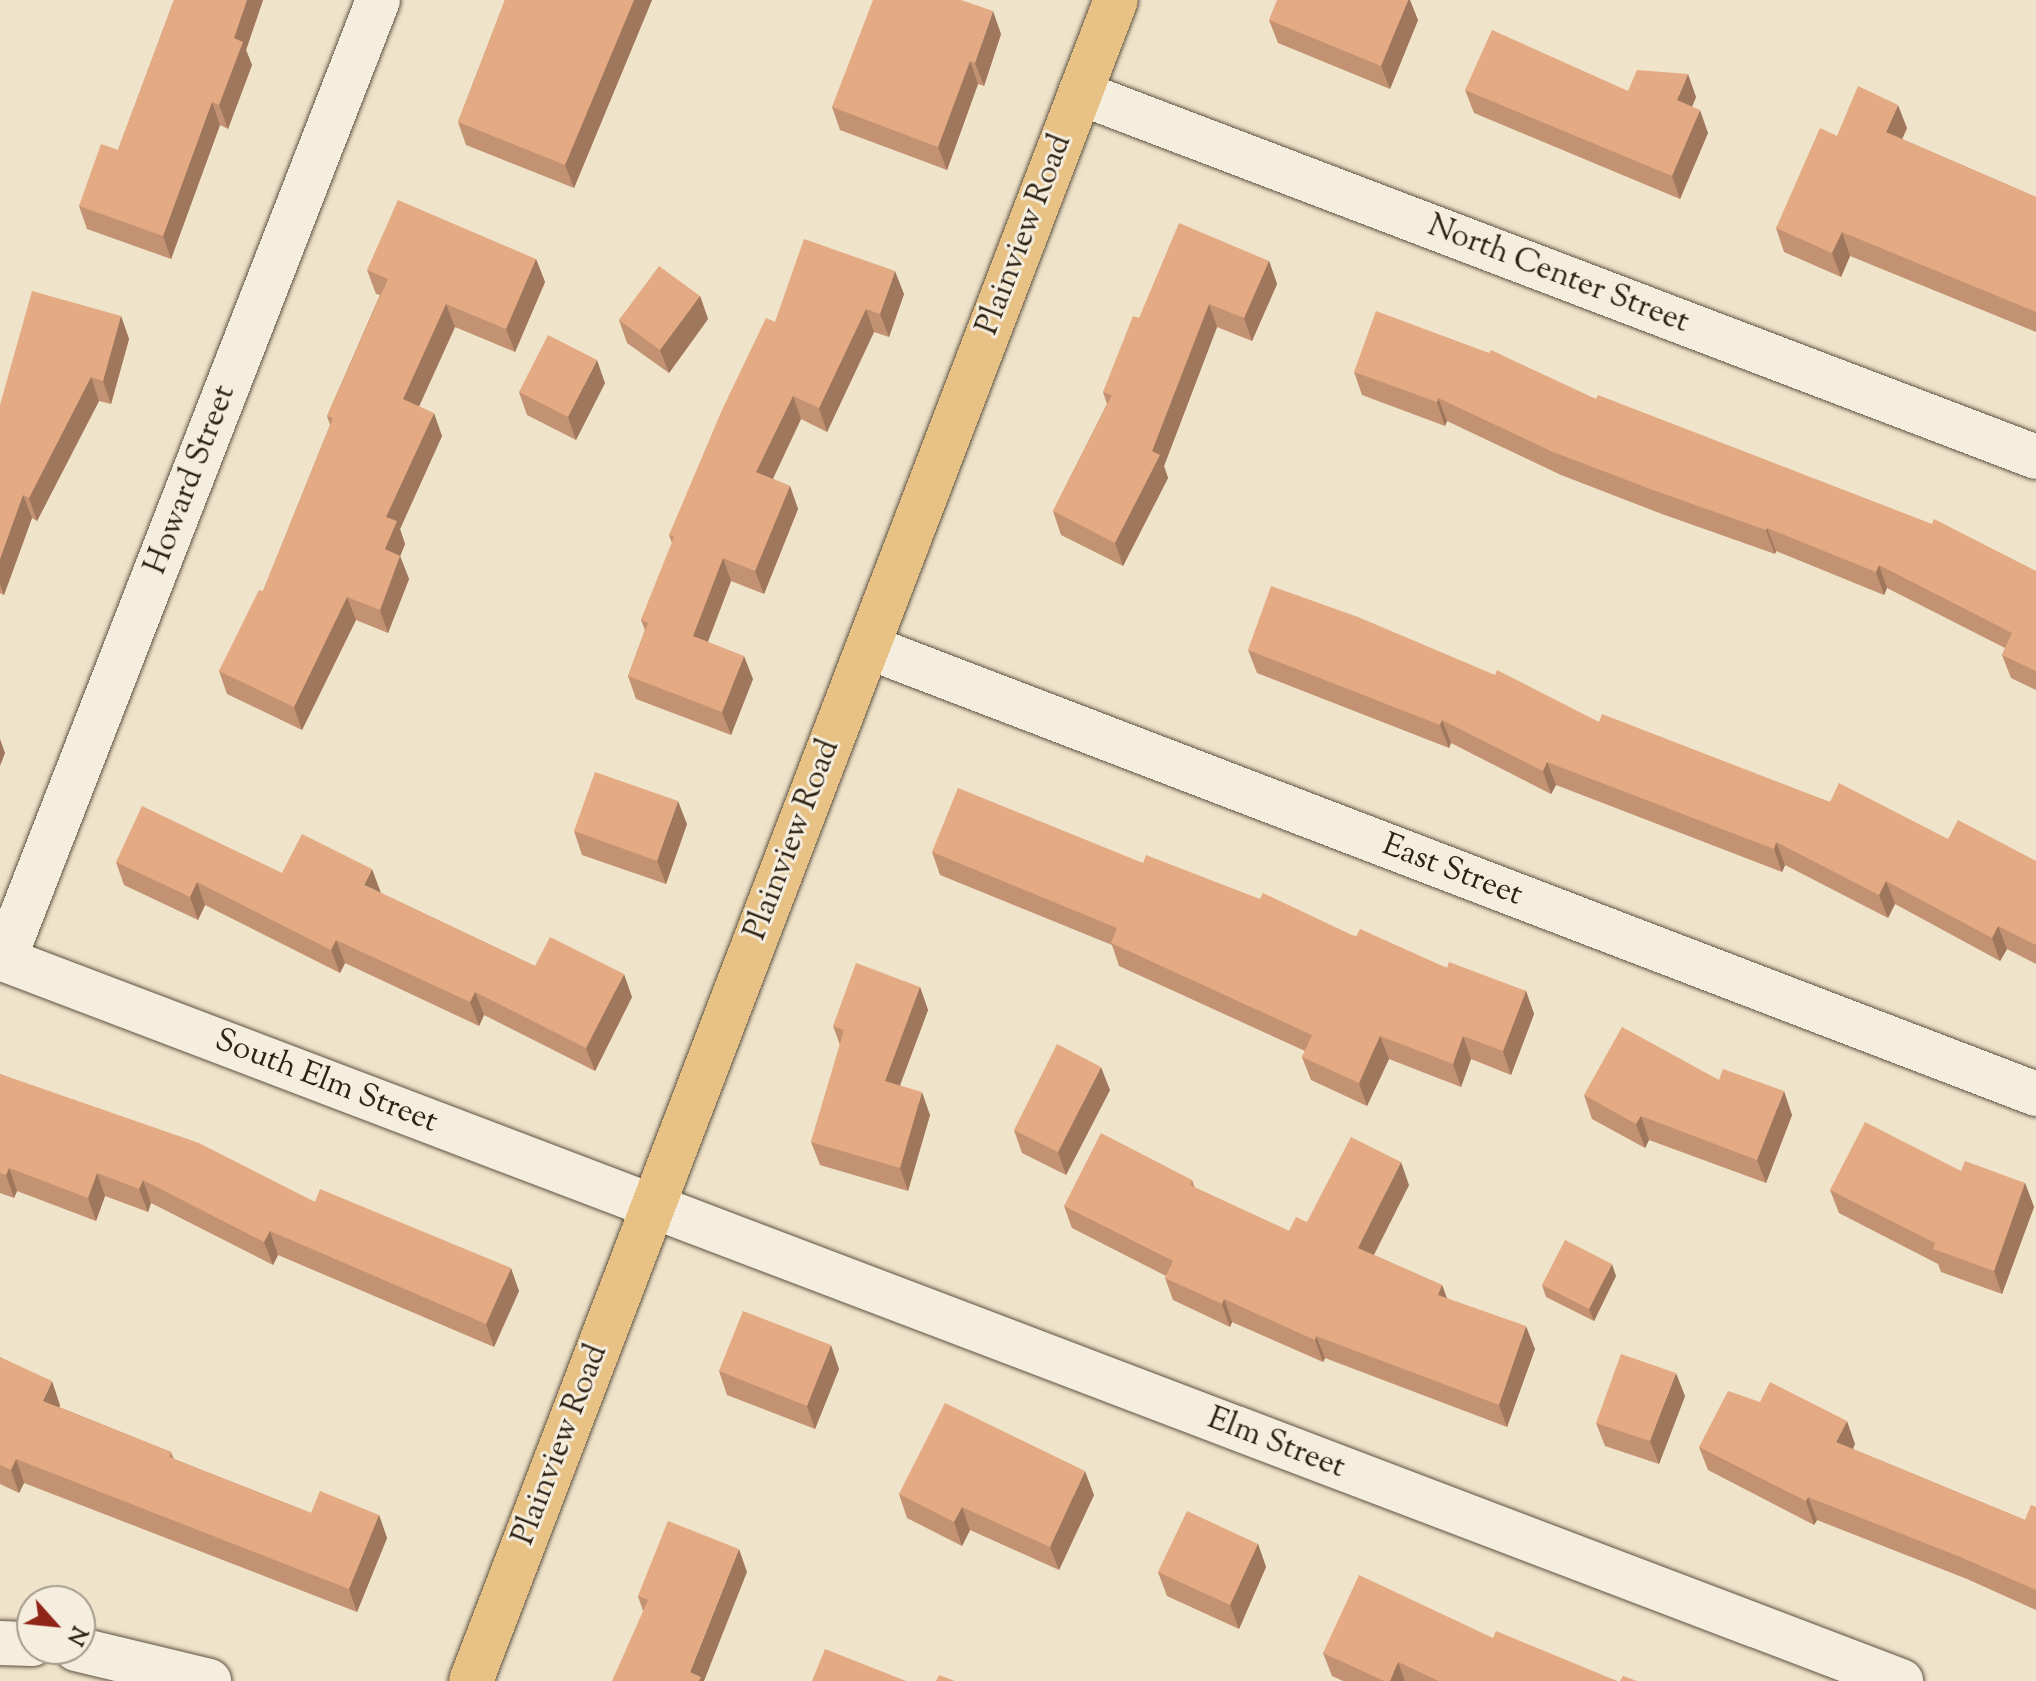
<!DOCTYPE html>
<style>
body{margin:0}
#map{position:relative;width:2036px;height:1681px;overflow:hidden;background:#efe3ca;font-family:"Sorts Mill Goudy",serif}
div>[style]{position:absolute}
.roads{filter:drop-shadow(0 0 2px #5e5242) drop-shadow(0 0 2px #5e5242)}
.minor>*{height:44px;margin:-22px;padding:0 22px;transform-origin:22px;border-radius:22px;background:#f5eddd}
.major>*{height:44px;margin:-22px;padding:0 22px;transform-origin:22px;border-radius:22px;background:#e8c285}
.wall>*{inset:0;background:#c39272}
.shaded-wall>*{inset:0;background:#9f775c}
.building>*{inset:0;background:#e3aa84}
span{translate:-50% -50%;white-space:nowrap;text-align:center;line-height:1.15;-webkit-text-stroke:6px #f5eddd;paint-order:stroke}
.street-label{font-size:32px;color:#2e2215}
.north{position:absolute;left:16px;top:1585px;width:80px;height:80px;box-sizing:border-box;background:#f5eddd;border:2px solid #a59c8d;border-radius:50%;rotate:117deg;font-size:22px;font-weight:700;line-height:32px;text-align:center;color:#2e2215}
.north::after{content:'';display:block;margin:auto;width:28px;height:36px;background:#8f2418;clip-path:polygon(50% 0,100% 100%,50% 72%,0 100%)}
</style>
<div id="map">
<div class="roads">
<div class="minor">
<i style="left:1080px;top:93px;width:1023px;rotate:20.84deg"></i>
<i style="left:868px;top:647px;width:1251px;rotate:20.94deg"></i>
<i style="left:0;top:958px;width:2034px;rotate:20.82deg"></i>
<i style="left:4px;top:960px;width:1030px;rotate:-68.71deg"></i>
<i style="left:0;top:1643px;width:32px;rotate:2deg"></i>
<i style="left:76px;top:1649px;width:137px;rotate:13.5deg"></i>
</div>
<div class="major">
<i style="left:471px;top:1681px;width:1800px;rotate:-69.01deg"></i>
</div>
</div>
<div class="wall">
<i style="clip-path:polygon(174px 0,263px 0,246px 50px,252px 65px,228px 129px,220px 125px,171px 259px,87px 229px,79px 206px,118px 150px)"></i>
<i style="clip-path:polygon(505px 0,652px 0,574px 188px,466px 145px,458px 122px)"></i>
<i style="clip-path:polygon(1269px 20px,1418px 20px,1390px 89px,1278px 43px)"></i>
<i style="clip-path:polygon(1001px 34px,984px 86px,978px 84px,947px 170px,840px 130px,832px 107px)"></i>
<i style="clip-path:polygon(1465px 90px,1628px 91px,1696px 97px,1692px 107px,1708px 133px,1680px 199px,1474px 113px)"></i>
<i style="clip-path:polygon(1907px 128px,1902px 139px,2036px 197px,2036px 332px,1850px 256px,1841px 277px,1784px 252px,1776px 228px,1837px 136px)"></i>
<i style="clip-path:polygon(536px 259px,545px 282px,515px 352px,455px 327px,419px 406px,442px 436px,400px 529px,405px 544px,400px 556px,409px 579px,388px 633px,356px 620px,302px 730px,227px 694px,219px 671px,263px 591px,330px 425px,327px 416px,380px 295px,376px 294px,367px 270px)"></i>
<i style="clip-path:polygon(1269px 261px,1277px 284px,1252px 341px,1217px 327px,1164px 466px,1168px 478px,1123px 566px,1061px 535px,1053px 511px,1107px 404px,1103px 392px,1139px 318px)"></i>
<i style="clip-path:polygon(904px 294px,889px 337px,874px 332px,827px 432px,801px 419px,773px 479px,790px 486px,798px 509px,764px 594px,731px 581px,708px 642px,753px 679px,731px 735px,636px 699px,628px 676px,645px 630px,641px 620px,672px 543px,669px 535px,775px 322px)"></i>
<i style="clip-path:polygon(700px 296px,708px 319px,669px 373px,627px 343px,619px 320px)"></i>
<i style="clip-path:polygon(121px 316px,129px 339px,111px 404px,99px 401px,37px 521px,32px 518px,4px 595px,0 593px,0 405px)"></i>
<i style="clip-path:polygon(1354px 372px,1596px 399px,2036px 571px,2036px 690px,2011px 678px,2002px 655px,2005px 648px,1887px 588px,1884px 595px,1776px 551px,1775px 554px,1662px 514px,1561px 475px,1447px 421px,1445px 426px,1362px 395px)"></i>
<i style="clip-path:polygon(605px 383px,576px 440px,527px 415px,519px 392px)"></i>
<i style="clip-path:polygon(1248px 650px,1599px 722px,1830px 802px,1948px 839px,2036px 861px,2036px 964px,2007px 949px,2000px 961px,1895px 904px,1888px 918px,1785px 865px,1782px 872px,1556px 785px,1551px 794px,1451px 743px,1449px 748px,1257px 673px)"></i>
<i style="clip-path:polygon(687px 824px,666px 884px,582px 855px,574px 831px)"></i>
<i style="clip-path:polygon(932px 852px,1143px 863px,1447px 968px,1526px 991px,1534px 1014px,1511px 1075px,1471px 1059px,1461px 1087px,1389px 1059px,1367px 1106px,1311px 1080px,1302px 1057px,1305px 1051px,1119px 966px,1112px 945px,940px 875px)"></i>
<i style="clip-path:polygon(116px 862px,282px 873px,381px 893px,535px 966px,632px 997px,595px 1071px,484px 1015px,479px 1026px,345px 963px,340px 973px,205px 905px,198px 920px,124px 885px)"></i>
<i style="clip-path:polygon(920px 987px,928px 1010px,900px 1085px,930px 1115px,908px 1191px,820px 1165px,811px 1142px,840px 1045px,833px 1026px)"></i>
<i style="clip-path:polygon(0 1074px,315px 1202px,519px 1291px,494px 1347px,278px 1255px,273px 1265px,151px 1203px,148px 1212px,105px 1196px,96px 1221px,17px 1191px,14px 1198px,0 1193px)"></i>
<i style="clip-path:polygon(1719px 1080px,1792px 1115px,1766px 1183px,1649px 1140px,1645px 1148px,1592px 1119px,1584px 1095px)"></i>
<i style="clip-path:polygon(1110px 1090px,1066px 1175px,1022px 1153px,1014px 1130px)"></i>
<i style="clip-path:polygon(1961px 1171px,2025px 1183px,2034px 1207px,2002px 1294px,1941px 1272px,1938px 1264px,1839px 1213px,1830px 1190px)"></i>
<i style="clip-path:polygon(1192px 1180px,1195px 1188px,1289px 1231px,1307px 1222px,1409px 1185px,1374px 1255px,1442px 1285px,1447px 1298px,1535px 1349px,1507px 1427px,1325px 1358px,1323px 1362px,1232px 1322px,1230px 1327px,1173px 1300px,1165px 1278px,1166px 1276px,1072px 1228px,1064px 1206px)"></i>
<i style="clip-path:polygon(1616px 1276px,1594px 1321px,1546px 1297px,1542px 1285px)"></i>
<i style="clip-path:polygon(0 1357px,60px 1405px,59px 1407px,171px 1452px,174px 1459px,311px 1513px,379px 1515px,387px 1538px,357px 1612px,24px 1483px,19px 1493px,0 1484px)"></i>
<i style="clip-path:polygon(839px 1369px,815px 1429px,727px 1395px,719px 1371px)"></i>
<i style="clip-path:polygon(1685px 1396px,1659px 1464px,1605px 1446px,1596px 1423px)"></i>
<i style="clip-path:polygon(1855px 1444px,1853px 1449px,2025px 1520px,2036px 1507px,2036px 1610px,1967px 1579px,1817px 1520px,1814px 1525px,1708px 1470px,1699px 1447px)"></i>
<i style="clip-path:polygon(899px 1494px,1094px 1495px,1059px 1570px,970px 1530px,962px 1546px,907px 1518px)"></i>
<i style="clip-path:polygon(1258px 1544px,1266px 1567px,1239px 1629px,1167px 1596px,1158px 1572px)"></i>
<i style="clip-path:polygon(747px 1572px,643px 1611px,638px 1596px)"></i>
<i style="clip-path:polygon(1493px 1638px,1617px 1681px,1343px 1681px,1332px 1676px,1323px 1653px)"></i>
</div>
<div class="shaded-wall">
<i style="clip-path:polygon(247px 0,263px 0,246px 50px,252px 65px,228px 129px,219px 105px,234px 38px)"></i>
<i style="clip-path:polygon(634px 0,652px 0,574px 188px,565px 165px)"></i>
<i style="clip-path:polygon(1408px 0,1410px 0,1418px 20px,1390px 89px,1381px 66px)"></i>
<i style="clip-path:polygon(993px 11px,1001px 34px,984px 86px,975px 63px)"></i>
<i style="clip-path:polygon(970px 61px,978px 84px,947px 170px,938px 147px)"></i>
<i style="clip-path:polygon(1688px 74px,1696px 97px,1685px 123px,1677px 100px)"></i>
<i style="clip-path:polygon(212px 102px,220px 125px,171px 259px,163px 236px)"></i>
<i style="clip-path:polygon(1898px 105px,1907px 128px,1895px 155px,1886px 132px)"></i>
<i style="clip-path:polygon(1700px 110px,1708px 133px,1680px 199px,1672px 176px)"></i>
<i style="clip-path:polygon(1842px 232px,1850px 256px,1841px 277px,1832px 253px)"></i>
<i style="clip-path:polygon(536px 259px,545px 282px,515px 352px,506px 329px)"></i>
<i style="clip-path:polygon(1269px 261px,1277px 284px,1252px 341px,1244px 318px)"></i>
<i style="clip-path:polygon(895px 271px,904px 294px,889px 337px,880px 314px)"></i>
<i style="clip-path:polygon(700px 296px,708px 319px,669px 373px,660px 350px)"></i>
<i style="clip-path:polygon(446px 304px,455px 327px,412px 422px,403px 399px)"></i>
<i style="clip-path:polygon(1209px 304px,1217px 327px,1164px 466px,1168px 478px,1123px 566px,1115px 543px,1152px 451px)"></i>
<i style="clip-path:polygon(866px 309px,874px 332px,827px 432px,819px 408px)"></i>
<i style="clip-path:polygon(121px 316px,129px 339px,111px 404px,103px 381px)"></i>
<i style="clip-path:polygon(597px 360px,605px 383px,576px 440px,568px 417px)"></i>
<i style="clip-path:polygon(91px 377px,99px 401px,37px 521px,29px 498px)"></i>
<i style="clip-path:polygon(793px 396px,801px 419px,765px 495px,756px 472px)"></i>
<i style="clip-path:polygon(1438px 398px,1447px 421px,1445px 426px,1437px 402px)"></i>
<i style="clip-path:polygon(434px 413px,442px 436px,400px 529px,405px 544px,394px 572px,385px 549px,386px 517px)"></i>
<i style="clip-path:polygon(790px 486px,798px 509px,764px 594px,755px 571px)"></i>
<i style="clip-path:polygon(23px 495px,32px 518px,4px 595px,0 584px,0 559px)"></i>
<i style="clip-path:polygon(1767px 528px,1776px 551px,1775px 554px,1766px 530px)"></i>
<i style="clip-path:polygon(400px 556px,409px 579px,388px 633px,380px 610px)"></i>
<i style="clip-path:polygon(723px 558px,731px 581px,701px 659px,693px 636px)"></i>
<i style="clip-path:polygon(1879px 565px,1887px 588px,1884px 595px,1876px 572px)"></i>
<i style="clip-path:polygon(347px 597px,356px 620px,302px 730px,294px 707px)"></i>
<i style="clip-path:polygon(744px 656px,753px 679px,731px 735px,722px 712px)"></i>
<i style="clip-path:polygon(1442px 720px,1451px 743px,1449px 748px,1440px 725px)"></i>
<i style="clip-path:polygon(0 739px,5px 753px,0 766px)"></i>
<i style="clip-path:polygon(1547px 762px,1556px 785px,1551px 794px,1543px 771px)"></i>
<i style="clip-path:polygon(678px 801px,687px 824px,666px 884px,657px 861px)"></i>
<i style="clip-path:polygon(1776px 842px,1785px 865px,1782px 872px,1774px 849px)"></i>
<i style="clip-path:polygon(372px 869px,381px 893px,364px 885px)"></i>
<i style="clip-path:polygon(1886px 881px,1895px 904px,1888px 918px,1879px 895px)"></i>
<i style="clip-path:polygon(197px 882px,205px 905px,198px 920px,190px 897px)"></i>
<i style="clip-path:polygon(1998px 926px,2007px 949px,2000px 961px,1992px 938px)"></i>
<i style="clip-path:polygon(336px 940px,345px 963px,340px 973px,331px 950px)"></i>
<i style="clip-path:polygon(624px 974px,632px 997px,595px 1071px,586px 1048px)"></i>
<i style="clip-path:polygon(920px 987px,928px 1010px,893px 1104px,885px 1081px)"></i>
<i style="clip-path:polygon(1526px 991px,1534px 1014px,1511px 1075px,1503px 1051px)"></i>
<i style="clip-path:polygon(475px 992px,484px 1015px,479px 1026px,470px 1002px)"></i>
<i style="clip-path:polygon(1380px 1036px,1389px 1059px,1367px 1106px,1359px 1083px)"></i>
<i style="clip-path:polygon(1463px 1036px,1471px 1059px,1461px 1087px,1453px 1064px)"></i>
<i style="clip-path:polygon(1101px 1067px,1110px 1090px,1066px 1175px,1058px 1152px)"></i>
<i style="clip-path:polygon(1784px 1091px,1792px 1115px,1766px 1183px,1757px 1160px)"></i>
<i style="clip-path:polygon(922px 1092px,930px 1115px,908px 1191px,900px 1168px)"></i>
<i style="clip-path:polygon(1641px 1116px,1649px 1140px,1645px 1148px,1636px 1124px)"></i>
<i style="clip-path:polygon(1401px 1162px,1409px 1185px,1366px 1270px,1358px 1248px)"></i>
<i style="clip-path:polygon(9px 1168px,17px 1191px,14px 1198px,6px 1175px)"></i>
<i style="clip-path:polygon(97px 1173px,105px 1196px,96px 1221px,88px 1198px)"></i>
<i style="clip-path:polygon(143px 1180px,151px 1203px,148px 1212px,139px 1189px)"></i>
<i style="clip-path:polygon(2025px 1183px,2034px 1207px,2002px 1294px,1994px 1271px)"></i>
<i style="clip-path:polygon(270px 1231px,278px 1255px,273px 1265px,264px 1242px)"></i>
<i style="clip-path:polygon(1612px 1264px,1616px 1276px,1594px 1321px,1589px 1309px)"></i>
<i style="clip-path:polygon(511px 1268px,519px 1291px,494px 1347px,486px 1324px)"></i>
<i style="clip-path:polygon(1442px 1285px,1450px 1307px,1438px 1295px)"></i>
<i style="clip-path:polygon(1224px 1299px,1232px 1322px,1230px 1327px,1222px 1304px)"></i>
<i style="clip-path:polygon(1526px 1326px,1535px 1349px,1507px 1427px,1499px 1405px)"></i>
<i style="clip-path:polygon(1316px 1336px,1325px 1358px,1323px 1362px,1315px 1340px)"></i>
<i style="clip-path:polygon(831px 1345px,839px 1369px,815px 1429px,807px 1406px)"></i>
<i style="clip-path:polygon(1676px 1373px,1685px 1396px,1659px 1464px,1650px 1441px)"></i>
<i style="clip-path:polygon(52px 1381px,60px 1405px,51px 1424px,43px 1401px)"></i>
<i style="clip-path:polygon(1847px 1421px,1855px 1444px,1845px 1465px,1836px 1442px)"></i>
<i style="clip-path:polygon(16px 1459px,24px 1483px,19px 1493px,11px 1470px)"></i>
<i style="clip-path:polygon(1085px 1471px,1094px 1495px,1059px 1570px,1050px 1547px)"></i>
<i style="clip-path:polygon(1808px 1497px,1817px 1520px,1814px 1525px,1806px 1501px)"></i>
<i style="clip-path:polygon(962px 1507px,970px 1530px,962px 1546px,954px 1522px)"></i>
<i style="clip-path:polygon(379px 1515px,387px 1538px,357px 1612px,349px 1589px)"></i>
<i style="clip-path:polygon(1258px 1544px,1266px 1567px,1239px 1629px,1230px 1605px)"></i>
<i style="clip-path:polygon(739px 1549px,747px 1572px,704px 1681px,693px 1681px,690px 1672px)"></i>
<i style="clip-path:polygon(1398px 1662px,1405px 1681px,1390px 1681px)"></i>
</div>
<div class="building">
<i style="clip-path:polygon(174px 0,247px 0,234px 38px,243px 42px,219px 105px,212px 102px,163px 236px,79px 206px,101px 144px,118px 150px)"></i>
<i style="clip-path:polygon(505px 0,634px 0,565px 165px,458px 122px)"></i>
<i style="clip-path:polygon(873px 0,961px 0,993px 11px,975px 63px,970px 61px,938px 147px,832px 107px)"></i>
<i style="clip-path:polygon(1277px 0,1408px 0,1381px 66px,1269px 20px)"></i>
<i style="clip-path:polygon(1492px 30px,1628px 91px,1637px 70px,1688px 74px,1677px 100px,1700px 110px,1672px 176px,1465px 90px)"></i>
<i style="clip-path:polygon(1858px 86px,1898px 105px,1886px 132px,2036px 197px,2036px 312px,1842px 232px,1832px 253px,1776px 228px,1820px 128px,1837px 136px)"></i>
<i style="clip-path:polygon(398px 200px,536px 259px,506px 329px,446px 304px,403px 399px,434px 413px,386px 517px,397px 521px,385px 549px,400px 556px,380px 610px,347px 597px,294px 707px,219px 671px,259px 590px,263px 591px,333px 418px,327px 416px,388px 279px,367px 270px)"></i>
<i style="clip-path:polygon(1179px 223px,1269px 261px,1244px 318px,1209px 304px,1152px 451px,1160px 455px,1115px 543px,1053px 511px,1112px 395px,1103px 392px,1133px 316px,1139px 318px)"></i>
<i style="clip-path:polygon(804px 239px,895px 271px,880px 314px,866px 309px,819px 408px,793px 396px,756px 472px,790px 486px,755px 571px,723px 558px,693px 636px,744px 656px,722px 712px,628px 676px,648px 623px,641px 620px,674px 537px,669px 535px,722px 410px,766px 318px,775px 322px)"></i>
<i style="clip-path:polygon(659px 266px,700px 296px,660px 350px,619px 320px)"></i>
<i style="clip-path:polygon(32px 291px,121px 316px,103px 381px,91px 377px,29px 498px,23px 495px,0 559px,0 405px)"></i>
<i style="clip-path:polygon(1376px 311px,1489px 353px,1491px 350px,1596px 399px,1598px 395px,1932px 524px,1934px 519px,2036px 571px,2036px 671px,2002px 655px,2012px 633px,1879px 565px,1876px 572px,1767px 528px,1766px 530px,1653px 490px,1553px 452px,1438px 398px,1437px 402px,1354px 372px)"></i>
<i style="clip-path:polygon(548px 335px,597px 360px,568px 417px,519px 392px)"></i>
<i style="clip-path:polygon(1271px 586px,1358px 617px,1495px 675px,1497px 670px,1599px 722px,1602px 714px,1830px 802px,1839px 783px,1948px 839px,1958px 820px,2036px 861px,2036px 945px,1998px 926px,1992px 938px,1886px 881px,1879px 895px,1776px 842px,1774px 849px,1547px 762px,1543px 771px,1442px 720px,1440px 725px,1248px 650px)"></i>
<i style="clip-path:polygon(595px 772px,678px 801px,657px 861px,574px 831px)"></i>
<i style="clip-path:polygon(958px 788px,1143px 863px,1146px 855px,1260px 899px,1263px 893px,1356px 937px,1360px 929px,1447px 968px,1449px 962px,1526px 991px,1503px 1051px,1463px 1036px,1453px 1064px,1380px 1036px,1359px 1083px,1302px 1057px,1312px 1035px,1111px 943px,1117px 928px,932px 852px)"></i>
<i style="clip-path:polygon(142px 806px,282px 873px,302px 834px,372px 869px,364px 885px,535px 966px,550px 937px,624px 974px,586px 1048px,475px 992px,470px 1002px,336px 940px,331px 950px,197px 882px,190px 897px,116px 862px)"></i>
<i style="clip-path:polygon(856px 963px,920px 987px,885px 1081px,922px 1092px,900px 1168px,811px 1142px,844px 1030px,833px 1026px)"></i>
<i style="clip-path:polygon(1622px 1027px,1719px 1080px,1723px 1069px,1784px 1091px,1757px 1160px,1641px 1116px,1636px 1124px,1584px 1095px)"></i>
<i style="clip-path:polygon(1057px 1044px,1101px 1067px,1058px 1152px,1014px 1130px)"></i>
<i style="clip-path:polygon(0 1074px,199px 1143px,315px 1202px,320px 1189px,511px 1268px,486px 1324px,270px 1231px,264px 1242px,143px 1180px,139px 1189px,97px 1173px,88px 1198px,9px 1168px,6px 1175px,0 1173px)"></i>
<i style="clip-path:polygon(1865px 1122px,1961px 1171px,1965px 1161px,2025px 1183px,1994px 1271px,1933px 1249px,1935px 1243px,1830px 1190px)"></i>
<i style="clip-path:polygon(1101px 1133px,1192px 1180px,1190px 1185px,1289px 1231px,1296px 1217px,1307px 1222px,1351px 1137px,1401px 1162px,1358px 1248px,1442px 1285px,1438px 1295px,1526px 1326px,1499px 1405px,1316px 1336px,1315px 1340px,1224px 1299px,1222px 1304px,1165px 1278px,1173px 1261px,1064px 1206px)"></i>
<i style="clip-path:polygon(1565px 1240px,1612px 1264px,1589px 1309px,1542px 1285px)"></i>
<i style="clip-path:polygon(743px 1311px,831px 1345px,807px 1406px,719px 1371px)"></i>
<i style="clip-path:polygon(1621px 1354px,1676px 1373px,1650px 1441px,1596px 1423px)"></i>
<i style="clip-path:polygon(0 1357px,52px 1381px,43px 1401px,171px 1452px,169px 1457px,311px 1513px,320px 1491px,379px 1515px,349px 1589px,16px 1459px,11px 1470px,0 1465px)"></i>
<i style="clip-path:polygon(1770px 1382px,1847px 1421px,1836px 1442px,2025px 1520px,2031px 1505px,2036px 1507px,2036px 1590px,1958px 1556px,1808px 1497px,1806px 1501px,1699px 1447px,1728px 1391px,1760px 1402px)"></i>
<i style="clip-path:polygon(945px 1403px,1085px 1471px,1050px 1547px,962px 1507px,954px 1522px,899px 1494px)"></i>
<i style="clip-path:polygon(1187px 1511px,1258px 1544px,1230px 1605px,1158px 1572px)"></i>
<i style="clip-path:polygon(668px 1521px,739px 1549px,690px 1672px,701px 1677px,699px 1681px,612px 1681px,648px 1600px,638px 1596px)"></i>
<i style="clip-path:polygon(1359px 1575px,1493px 1638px,1496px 1631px,1617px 1681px,1439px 1681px,1398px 1662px,1390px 1681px,1384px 1681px,1323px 1653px)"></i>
<i style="clip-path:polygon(825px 1649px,906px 1681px,812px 1681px)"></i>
<i style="clip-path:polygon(939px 1675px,955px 1681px,936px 1681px)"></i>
<i style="clip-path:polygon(1623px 1676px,1637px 1681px,1620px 1681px)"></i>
</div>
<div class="street-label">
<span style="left:1025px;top:235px;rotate:-69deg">Plainview Road</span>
<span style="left:1558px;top:275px;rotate:21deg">North Center Street</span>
<span style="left:191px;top:480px;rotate:-69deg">Howard Street</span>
<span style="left:793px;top:840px;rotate:-69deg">Plainview Road</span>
<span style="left:1452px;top:871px;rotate:21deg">East Street</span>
<span style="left:326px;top:1082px;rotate:21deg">South Elm Street</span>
<span style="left:1276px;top:1444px;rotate:21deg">Elm Street</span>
<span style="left:561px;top:1445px;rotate:-69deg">Plainview Road</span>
</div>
<div class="north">N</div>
</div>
